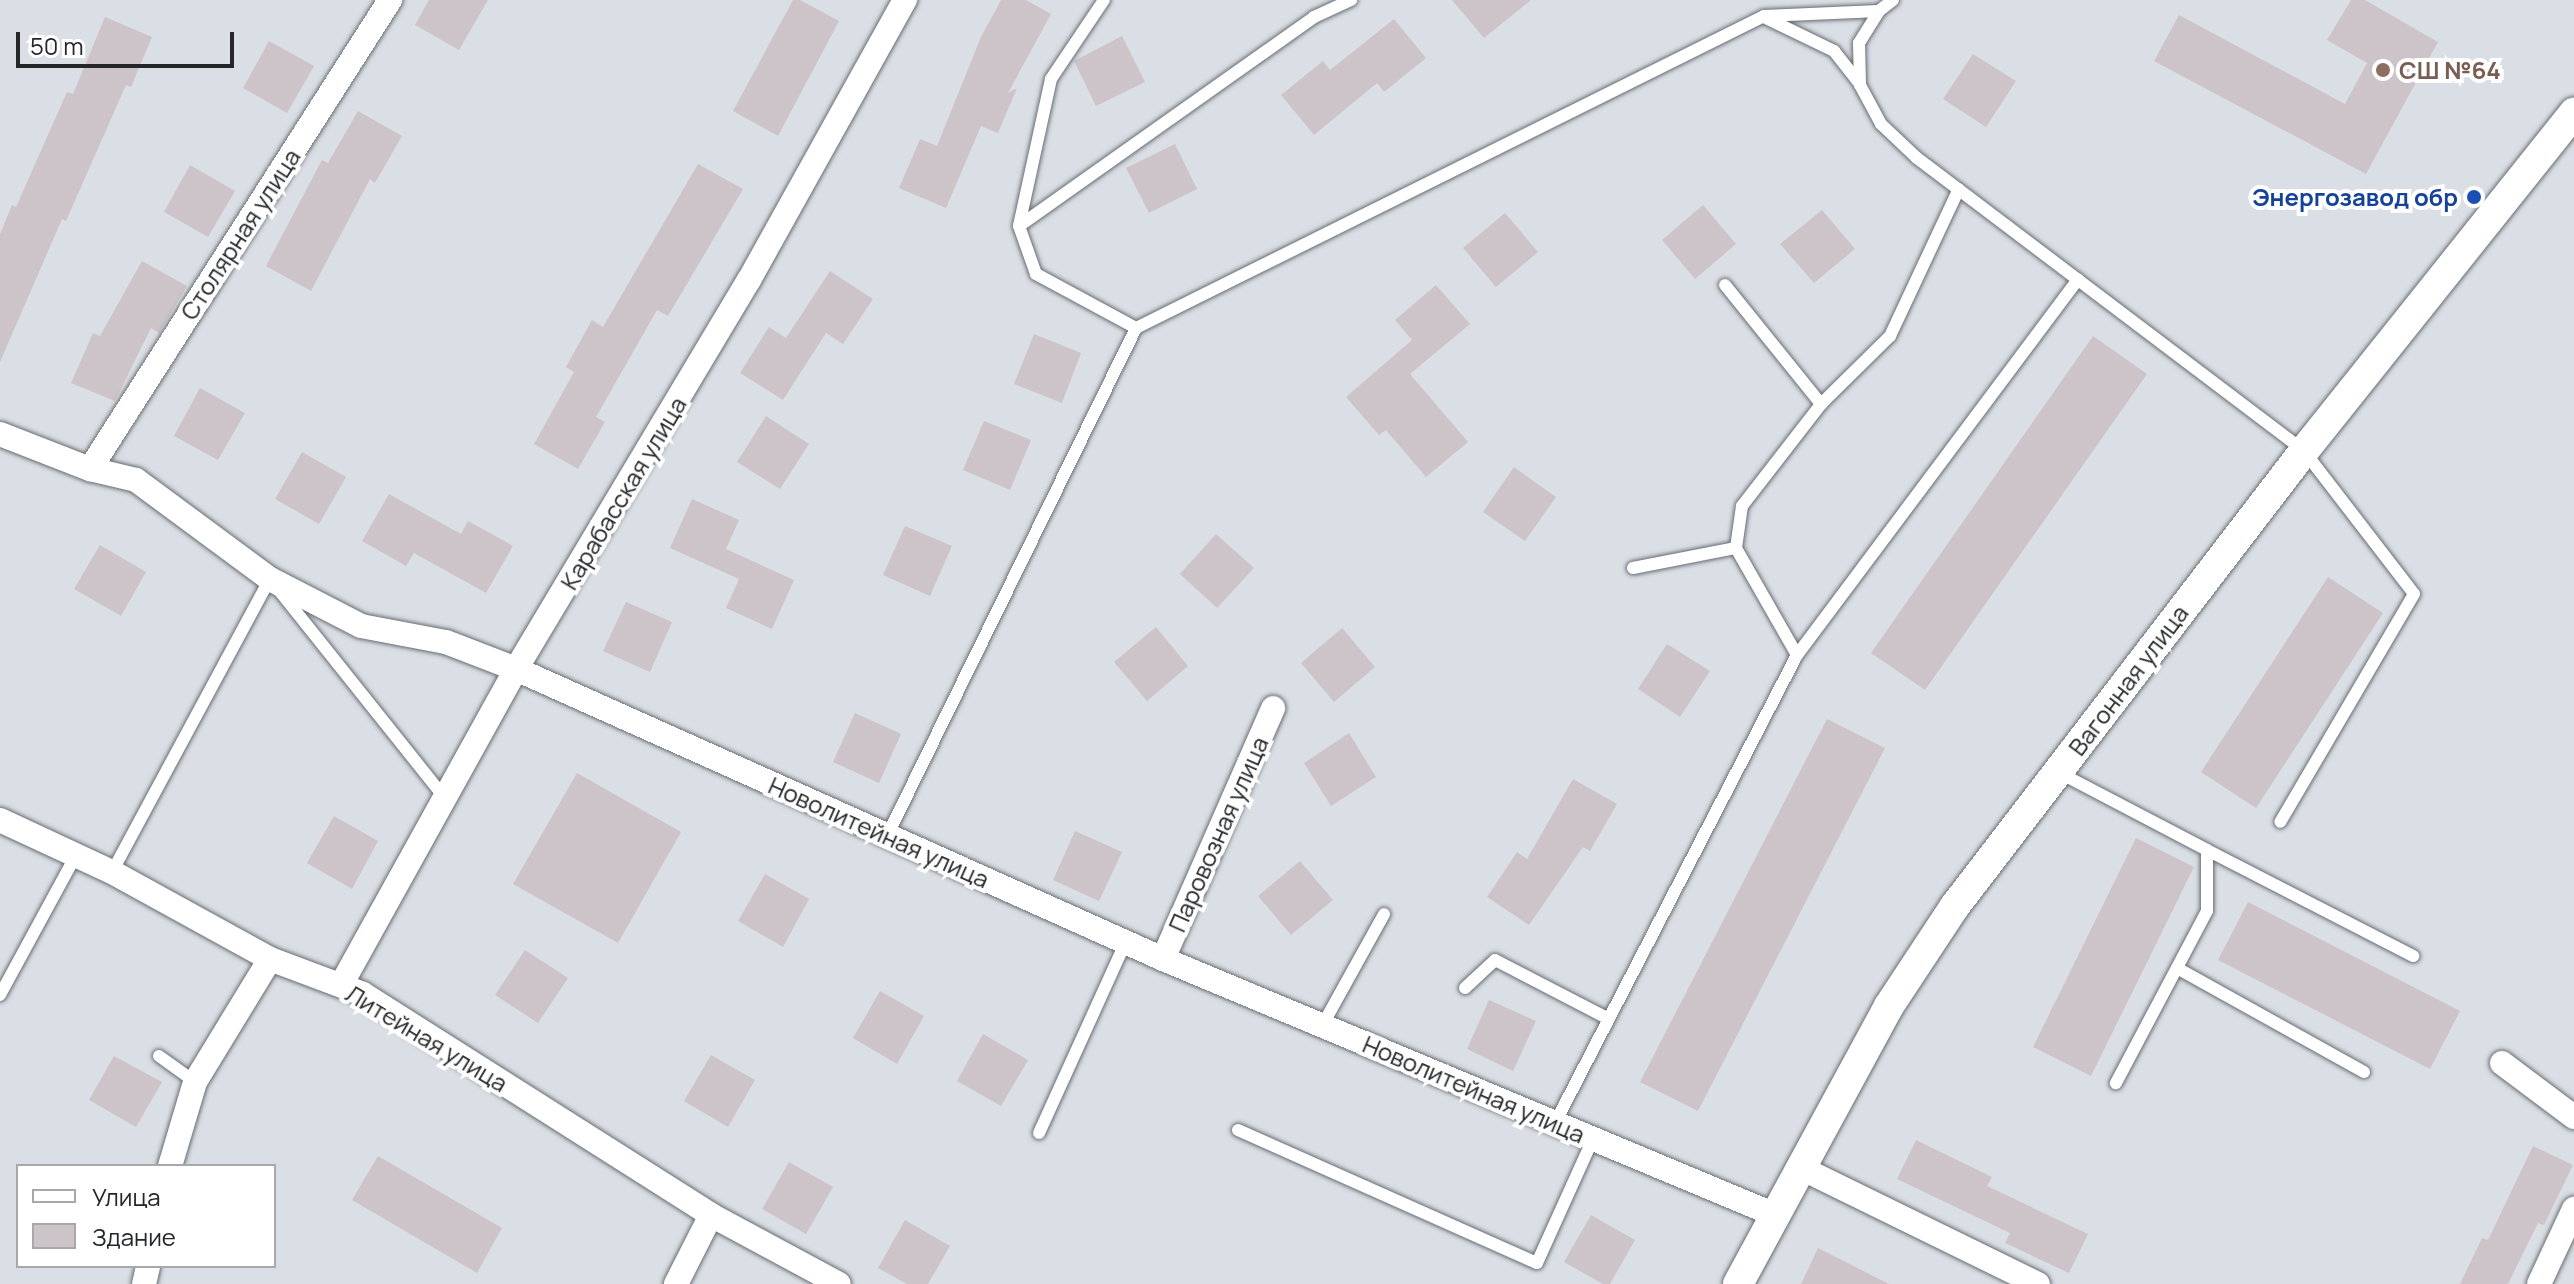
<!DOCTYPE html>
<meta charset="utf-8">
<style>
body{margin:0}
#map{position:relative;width:2574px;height:1284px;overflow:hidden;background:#dadfe5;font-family:Manrope,sans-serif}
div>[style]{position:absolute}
.building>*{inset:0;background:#ccc4c9}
.roads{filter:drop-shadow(0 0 2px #686d73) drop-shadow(0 0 2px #686d73)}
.service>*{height:12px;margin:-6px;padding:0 6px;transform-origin:6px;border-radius:6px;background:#fff}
.minor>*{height:24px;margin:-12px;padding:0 12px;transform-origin:12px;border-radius:12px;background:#fff}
.tertiary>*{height:30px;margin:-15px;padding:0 15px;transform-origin:15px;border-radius:15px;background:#fff}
.dots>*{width:22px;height:22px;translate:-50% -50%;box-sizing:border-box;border:4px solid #fff;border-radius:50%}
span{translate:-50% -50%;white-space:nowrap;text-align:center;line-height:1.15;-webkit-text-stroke:8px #fff;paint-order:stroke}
.education-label{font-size:24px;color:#785e54;font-weight:700}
.left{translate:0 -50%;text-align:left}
.transit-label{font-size:24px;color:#164399;font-weight:700}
.right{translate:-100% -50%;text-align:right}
.street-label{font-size:24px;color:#242628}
.legend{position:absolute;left:16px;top:1164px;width:260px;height:104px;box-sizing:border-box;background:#fff;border:2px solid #a7a8a9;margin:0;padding:10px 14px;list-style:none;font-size:24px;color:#242628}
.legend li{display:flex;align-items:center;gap:16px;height:40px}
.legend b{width:40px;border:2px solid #a7a8a9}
.scale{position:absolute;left:16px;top:32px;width:218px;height:36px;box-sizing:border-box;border:4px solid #242628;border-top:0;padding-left:10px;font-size:24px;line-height:28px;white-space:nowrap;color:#242628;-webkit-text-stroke:6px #fff;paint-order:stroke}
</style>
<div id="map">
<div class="building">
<i style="clip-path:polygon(429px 0,488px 0,459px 50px,415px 25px)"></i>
<i style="clip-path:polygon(793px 0,800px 0,839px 21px,778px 136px,733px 111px)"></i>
<i style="clip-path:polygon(1001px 0,1026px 0,1051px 14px,1008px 93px,1017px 88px,998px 133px,981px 126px,946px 208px,899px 188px,920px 139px,937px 146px,981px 37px)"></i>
<i style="clip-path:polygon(1452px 0,1531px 0,1484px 38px)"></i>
<i style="clip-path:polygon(2351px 0,2365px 0,2438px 42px,2366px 174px,2154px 61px,2179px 15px,2345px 104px,2367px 63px,2327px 40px)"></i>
<i style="clip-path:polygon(105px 17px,152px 37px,131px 87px,126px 85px,66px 221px,62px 219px,0 362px,0 234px,12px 205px,16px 207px,67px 92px,73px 94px)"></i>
<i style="clip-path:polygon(1394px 19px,1426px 58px,1384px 92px,1377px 83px,1314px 135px,1281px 95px,1323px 61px,1330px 70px)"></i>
<i style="clip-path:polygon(1122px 36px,1145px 82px,1096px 106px,1074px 61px)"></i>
<i style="clip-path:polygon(269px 41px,314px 66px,287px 113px,243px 88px)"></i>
<i style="clip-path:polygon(1973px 54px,2016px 81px,1986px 127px,1943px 99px)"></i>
<i style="clip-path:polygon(358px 111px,402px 136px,375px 183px,370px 179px,311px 291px,266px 266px,322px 160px,328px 163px)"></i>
<i style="clip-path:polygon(1175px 144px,1197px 189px,1149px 213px,1126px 168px)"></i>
<i style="clip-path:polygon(698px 164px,743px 189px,668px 316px,657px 310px,596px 417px,605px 422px,578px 469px,534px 444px,574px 372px,566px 367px,592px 320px,603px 327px)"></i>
<i style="clip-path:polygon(190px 165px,235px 191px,208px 237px,164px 212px)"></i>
<i style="clip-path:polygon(1703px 205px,1736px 244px,1695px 279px,1662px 240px)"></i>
<i style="clip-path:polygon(1822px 210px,1855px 249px,1814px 283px,1780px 244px)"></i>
<i style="clip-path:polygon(1505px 213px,1538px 252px,1496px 287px,1463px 248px)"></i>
<i style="clip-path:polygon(142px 261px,187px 286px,159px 333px,151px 328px,115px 401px,71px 383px,93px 333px,100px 336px)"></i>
<i style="clip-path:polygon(830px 271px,873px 299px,843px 344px,826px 333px,783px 400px,740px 373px,769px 327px,786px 338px)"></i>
<i style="clip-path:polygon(1436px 285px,1470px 324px,1410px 374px,1468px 442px,1426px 477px,1386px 430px,1379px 435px,1346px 397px,1412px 340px,1395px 320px)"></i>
<i style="clip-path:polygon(1034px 334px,1081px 353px,1062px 403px,1014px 384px)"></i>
<i style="clip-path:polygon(2093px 336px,2147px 374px,1925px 690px,1871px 653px)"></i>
<i style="clip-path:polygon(200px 388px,245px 413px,218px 460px,174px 436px)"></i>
<i style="clip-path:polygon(766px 416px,809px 444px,780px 489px,737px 462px)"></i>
<i style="clip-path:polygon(984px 421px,1031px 440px,1010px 490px,963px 470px)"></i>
<i style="clip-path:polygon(302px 452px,346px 477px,319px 524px,275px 499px)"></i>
<i style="clip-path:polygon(1514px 467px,1556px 497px,1525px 541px,1483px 512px)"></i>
<i style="clip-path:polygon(389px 494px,461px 534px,468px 521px,513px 546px,486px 593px,414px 553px,406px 566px,362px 541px)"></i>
<i style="clip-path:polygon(692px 499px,739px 520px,726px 549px,794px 580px,772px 629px,726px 608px,739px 579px,670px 548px)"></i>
<i style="clip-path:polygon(905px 526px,952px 546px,930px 596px,883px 575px)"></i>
<i style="clip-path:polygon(1216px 534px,1254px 568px,1217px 608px,1180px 574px)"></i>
<i style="clip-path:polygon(100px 545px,146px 572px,121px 616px,74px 589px)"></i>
<i style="clip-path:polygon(2328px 577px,2383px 613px,2256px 808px,2201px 772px)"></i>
<i style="clip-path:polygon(626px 602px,672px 622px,650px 672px,603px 651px)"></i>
<i style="clip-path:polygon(1156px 627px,1188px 666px,1147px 701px,1114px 662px)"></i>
<i style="clip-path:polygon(1342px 628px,1375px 667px,1334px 702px,1301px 663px)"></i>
<i style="clip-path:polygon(1667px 644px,1710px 671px,1680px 717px,1638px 689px)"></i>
<i style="clip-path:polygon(855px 713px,901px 734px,879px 783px,833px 762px)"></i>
<i style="clip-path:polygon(1827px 719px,1885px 748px,1698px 1111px,1640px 1082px)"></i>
<i style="clip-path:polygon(1349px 733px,1376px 777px,1331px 806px,1304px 763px)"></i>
<i style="clip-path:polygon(577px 773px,681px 832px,618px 943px,513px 884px)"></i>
<i style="clip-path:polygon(1573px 779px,1617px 804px,1590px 851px,1583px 847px,1529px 925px,1487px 897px,1517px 852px,1527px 859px)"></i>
<i style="clip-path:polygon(334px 816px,378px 841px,352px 889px,307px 863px)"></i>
<i style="clip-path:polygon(1075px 831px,1122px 852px,1099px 901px,1053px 880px)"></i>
<i style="clip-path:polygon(2136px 838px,2194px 867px,2091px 1076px,2033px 1047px)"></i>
<i style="clip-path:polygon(1300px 861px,1333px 900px,1291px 935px,1258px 896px)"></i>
<i style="clip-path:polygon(765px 874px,809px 899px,783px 947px,738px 921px)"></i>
<i style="clip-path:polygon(2248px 902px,2460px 1011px,2430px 1069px,2218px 960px)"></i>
<i style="clip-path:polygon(525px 950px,568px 978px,538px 1023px,495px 995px)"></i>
<i style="clip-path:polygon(880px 991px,924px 1016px,897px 1064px,853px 1038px)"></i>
<i style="clip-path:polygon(1489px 1000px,1536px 1021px,1513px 1071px,1467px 1049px)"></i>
<i style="clip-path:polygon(983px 1034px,1028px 1060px,1001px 1106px,957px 1081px)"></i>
<i style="clip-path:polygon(711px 1055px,755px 1080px,728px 1127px,684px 1101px)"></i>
<i style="clip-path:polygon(114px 1056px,162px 1082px,136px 1127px,89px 1100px)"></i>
<i style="clip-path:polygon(1916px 1140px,1992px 1177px,1987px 1186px,2088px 1234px,2069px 1273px,2005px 1243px,2010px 1233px,1897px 1179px)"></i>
<i style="clip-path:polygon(2533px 1146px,2573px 1165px,2544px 1225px,2538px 1223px,2508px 1284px,2460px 1284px,2482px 1238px,2488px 1240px)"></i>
<i style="clip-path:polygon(378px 1156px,502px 1228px,477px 1273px,352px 1200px)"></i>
<i style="clip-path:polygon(789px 1162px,833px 1187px,806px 1234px,762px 1209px)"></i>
<i style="clip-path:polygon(1591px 1215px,1635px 1240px,1610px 1284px,1603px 1284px,1564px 1262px)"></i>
<i style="clip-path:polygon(905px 1220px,950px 1246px,928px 1284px,907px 1284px,878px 1268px)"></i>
<i style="clip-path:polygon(1818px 1248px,1889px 1284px,1801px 1284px)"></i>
</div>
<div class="roads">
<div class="service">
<i style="left:1104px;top:0;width:95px;rotate:123.9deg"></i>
<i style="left:1051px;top:79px;width:150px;rotate:102.3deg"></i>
<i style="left:1019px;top:226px;width:51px;rotate:70.5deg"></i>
<i style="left:1036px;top:274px;width:114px;rotate:28.4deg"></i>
<i style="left:1136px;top:328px;width:701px;rotate:-26.42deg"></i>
<i style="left:1764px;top:16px;width:115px;rotate:-2.5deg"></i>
<i style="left:1893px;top:0;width:18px;rotate:142deg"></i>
<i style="left:1879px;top:11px;width:38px;rotate:122deg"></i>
<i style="left:1859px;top:43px;width:42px;rotate:88.6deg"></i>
<i style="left:1860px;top:85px;width:44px;rotate:61.7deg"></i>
<i style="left:1881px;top:124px;width:50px;rotate:43.4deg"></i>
<i style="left:1917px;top:158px;width:485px;rotate:37.1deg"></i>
<i style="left:2304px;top:451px;width:180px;rotate:52.4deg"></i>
<i style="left:2414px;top:594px;width:264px;rotate:120.4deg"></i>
<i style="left:1766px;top:18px;width:76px;rotate:25.9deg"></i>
<i style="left:1834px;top:51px;width:42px;rotate:51.8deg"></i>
<i style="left:1019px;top:226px;width:362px;rotate:-35.3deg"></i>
<i style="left:1314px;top:17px;width:41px;rotate:-24.7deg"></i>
<i style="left:1725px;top:285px;width:153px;rotate:51.1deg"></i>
<i style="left:1633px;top:568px;width:105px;rotate:-11deg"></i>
<i style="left:1797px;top:655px;width:123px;rotate:-119.7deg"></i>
<i style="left:1736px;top:548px;width:42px;rotate:-81.9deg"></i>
<i style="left:1742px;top:506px;width:129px;rotate:-52.2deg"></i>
<i style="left:1821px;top:404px;width:97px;rotate:-44.6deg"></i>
<i style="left:1890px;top:336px;width:162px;rotate:-64.9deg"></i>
<i style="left:2058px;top:772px;width:168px;rotate:27.6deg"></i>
<i style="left:2207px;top:850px;width:61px;rotate:90deg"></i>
<i style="left:2207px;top:911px;width:195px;rotate:117.9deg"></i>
<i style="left:887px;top:836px;width:566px;rotate:-63.89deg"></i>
<i style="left:2207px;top:850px;width:232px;rotate:27.2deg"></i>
<i style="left:112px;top:872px;width:333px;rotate:-61.7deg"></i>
<i style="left:270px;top:579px;width:280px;rotate:51.4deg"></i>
<i style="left:2177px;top:968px;width:214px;rotate:29.1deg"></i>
<i style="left:1465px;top:988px;width:41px;rotate:-43deg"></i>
<i style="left:1495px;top:960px;width:128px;rotate:27.4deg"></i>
<i style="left:0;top:995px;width:157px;rotate:-61.5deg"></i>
<i style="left:1322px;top:1026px;width:128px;rotate:-61deg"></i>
<i style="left:159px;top:1056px;width:44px;rotate:35.8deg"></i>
<i style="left:1555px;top:1123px;width:527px;rotate:-62.66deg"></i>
<i style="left:1797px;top:655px;width:469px;rotate:-53.2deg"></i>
<i style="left:1238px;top:1130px;width:327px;rotate:24deg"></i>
<i style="left:1537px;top:1263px;width:136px;rotate:-65.7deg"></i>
<i style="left:1039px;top:1133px;width:209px;rotate:-65.6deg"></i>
</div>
<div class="minor">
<i style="left:0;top:434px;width:97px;rotate:21.3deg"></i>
<i style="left:90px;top:469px;width:47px;rotate:13.4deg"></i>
<i style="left:136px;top:480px;width:167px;rotate:36.5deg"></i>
<i style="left:270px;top:579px;width:102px;rotate:27.3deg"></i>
<i style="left:361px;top:626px;width:86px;rotate:10.7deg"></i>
<i style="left:446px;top:642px;width:75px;rotate:21.1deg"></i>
<i style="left:516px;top:669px;width:709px;rotate:24.14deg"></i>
<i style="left:1163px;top:959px;width:661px;rotate:22.69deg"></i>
<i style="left:90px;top:469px;width:557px;rotate:-57.39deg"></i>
<i style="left:0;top:820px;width:123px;rotate:24.9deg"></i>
<i style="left:112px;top:872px;width:180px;rotate:28.8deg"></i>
<i style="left:270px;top:959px;width:99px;rotate:20.6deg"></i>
<i style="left:363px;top:994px;width:412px;rotate:32.4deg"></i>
<i style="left:711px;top:1215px;width:145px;rotate:28.3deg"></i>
<i style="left:1163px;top:959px;width:274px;rotate:-66.3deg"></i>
<i style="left:341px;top:985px;width:361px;rotate:-61deg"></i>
<i style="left:516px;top:669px;width:453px;rotate:-59.1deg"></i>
<i style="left:749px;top:280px;width:321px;rotate:-60.9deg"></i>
<i style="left:2502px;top:1063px;width:90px;rotate:36.9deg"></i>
<i style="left:170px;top:1166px;width:88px;rotate:-73.4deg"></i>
<i style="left:195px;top:1082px;width:144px;rotate:-58.6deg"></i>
<i style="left:1799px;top:1167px;width:266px;rotate:26.1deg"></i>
<i style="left:144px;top:1284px;width:18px;rotate:-77deg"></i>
<i style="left:676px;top:1284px;width:77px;rotate:-63.1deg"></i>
<i style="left:2539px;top:1284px;width:83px;rotate:-65deg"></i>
</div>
<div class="tertiary">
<i style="left:1738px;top:1284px;width:316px;rotate:-61.5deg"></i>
<i style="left:1889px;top:1006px;width:120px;rotate:-56.6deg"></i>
<i style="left:1955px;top:906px;width:573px;rotate:-52.51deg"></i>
<i style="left:2304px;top:451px;width:433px;rotate:-51.4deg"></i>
</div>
</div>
<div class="dots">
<i style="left:2383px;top:70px;background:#8d6e63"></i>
<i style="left:2474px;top:197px;background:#1a4fb4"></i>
</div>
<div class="education-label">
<span class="left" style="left:2399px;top:70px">СШ №64</span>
</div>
<div class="transit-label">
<span class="right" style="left:2458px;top:197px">Энергозавод обр</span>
</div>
<div class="street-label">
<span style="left:240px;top:234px;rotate:-57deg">Столярная улица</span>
<span style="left:623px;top:493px;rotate:-59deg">Карабасская улица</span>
<span style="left:2128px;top:680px;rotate:-53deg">Вагонная улица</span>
<span style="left:879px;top:832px;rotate:24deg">Новолитейная улица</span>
<span style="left:1218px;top:834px;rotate:-66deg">Паровозная улица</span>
<span style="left:427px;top:1038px;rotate:31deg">Литейная улица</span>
<span style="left:1474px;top:1089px;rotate:23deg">Новолитейная улица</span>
</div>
<ul class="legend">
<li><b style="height:10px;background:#fff"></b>Улица</li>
<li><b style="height:22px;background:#ccc4c9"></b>Здание</li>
</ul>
<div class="scale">50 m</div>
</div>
